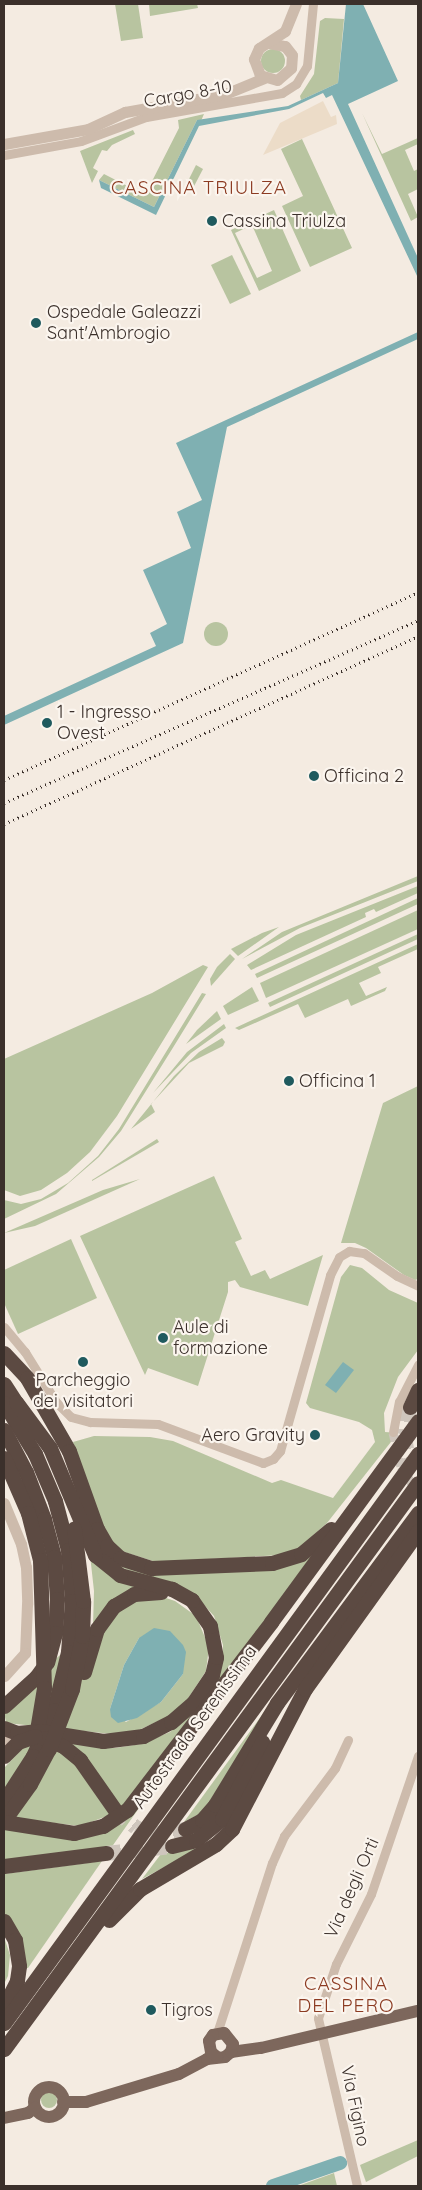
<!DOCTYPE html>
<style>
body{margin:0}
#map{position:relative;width:422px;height:2190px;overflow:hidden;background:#f4ebe1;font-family:Quicksand,sans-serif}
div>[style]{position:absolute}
.green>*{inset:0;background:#b8c4a0}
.round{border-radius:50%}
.plaza>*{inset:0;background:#ecdcc8}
.water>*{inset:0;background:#7fb0b2}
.river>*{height:14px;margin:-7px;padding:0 7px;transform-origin:7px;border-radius:7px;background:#7fb0b2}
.minor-tunnel>*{height:9px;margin-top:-4.5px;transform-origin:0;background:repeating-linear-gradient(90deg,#cfc6bd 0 9px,transparent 0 13.5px)}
.motorway-tunnel>*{height:15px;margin-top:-7.5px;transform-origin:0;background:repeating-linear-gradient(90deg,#cfc6bd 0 15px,transparent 0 23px)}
.minor>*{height:9px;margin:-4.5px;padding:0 4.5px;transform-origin:4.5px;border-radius:4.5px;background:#cdbbac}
.tertiary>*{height:11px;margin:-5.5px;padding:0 5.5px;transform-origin:5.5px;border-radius:5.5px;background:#cdbbac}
.primary>*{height:12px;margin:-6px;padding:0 6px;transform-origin:6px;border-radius:6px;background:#7d675c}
.primary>.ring{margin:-6px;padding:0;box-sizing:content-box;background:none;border:12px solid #7d675c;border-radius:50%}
.motorway>*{height:15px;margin:-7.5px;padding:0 7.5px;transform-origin:7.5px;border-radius:7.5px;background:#5c4a42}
.rail>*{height:2.5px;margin-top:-1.25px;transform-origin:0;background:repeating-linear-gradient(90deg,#3b302b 0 1px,transparent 0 5px)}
.dots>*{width:14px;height:14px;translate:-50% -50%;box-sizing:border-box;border:2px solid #fbf5ee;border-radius:50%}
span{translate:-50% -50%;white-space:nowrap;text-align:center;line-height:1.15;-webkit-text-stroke:4.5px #fbf5ee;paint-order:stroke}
.street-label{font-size:18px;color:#3b302b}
.poi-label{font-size:18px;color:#3b302b}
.left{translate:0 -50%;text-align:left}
.right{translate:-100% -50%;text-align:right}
.neighbourhood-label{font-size:19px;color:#8c3b22;letter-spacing:1px}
.frame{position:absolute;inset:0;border:5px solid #3b302b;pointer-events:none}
</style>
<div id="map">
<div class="green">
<i style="clip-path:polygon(115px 4px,138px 4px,143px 38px,121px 41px)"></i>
<i style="clip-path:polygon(149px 4px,197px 4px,198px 8px,150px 16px)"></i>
<i style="clip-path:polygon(325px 18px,344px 19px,338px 83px,301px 100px,300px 96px,314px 74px,320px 21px)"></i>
<i class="round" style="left:261px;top:49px;width:24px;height:24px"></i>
<i style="clip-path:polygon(362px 113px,382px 154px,418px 138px,418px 144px,405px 150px,414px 171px,418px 169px,418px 189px,408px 194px,418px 217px,411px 221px)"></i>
<i style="clip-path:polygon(204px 114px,201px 121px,197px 120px,154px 207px,99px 180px,104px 174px,145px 195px,179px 128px,178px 120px)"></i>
<i style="clip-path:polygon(133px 130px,135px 134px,112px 145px,107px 151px,102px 150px,93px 168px,98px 171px,92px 183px,80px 151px)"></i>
<i style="clip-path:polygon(302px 139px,352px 248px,310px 267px,282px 206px,303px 196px,281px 149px)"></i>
<i style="clip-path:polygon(196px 165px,203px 169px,191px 192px,184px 189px)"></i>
<i style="clip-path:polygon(evenodd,274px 210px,301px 271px,259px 291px,231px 230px,274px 210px,252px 225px,272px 271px,257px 278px,235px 233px,252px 225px)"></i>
<i style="clip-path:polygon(232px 255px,251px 294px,230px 304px,211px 265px)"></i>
<i class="round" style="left:204px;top:622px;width:24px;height:24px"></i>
<i style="clip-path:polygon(418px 876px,418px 881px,300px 928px,242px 959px,282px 932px)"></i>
<i style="clip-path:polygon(418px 886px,418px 893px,376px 912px,374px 909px,365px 913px,366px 917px,251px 970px,247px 965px,296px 935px)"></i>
<i style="clip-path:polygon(418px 898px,418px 904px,257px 978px,255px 974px)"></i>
<i style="clip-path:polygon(418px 910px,418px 929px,266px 998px,260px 983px)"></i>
<i style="clip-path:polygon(279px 927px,238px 956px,231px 949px,262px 933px)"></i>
<i style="clip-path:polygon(418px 934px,418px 939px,270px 1007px,268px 1003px)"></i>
<i style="clip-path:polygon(418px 944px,418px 949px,378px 967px,381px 973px,359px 983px,366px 996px,387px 987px,385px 991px,351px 1006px,348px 999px,305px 1018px,298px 1004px,239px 1030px,235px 1028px)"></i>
<i style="clip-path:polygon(230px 954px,235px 959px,211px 986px,210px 979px,217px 967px)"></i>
<i style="clip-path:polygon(203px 965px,208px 967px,117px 1116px,90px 1152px,67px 1173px,41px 1190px,20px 1196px,4px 1190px,4px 1059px,152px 993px)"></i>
<i style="clip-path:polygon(252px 987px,259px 1001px,228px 1015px,223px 1006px)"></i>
<i style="clip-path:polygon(202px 993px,206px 994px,174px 1046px,121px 1131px,99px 1157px,56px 1194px,4px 1219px,4px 1200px,21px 1204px,41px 1199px,68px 1183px,98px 1156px,119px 1129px)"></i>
<i style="clip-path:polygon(217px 1011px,221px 1019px,186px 1044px,197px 1030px)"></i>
<i style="clip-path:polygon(224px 1024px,226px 1028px,191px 1053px,153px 1093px,187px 1052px)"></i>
<i style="clip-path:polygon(222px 1038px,225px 1042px,223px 1046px,189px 1063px,151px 1104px,155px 1112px,131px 1129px,174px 1076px,199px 1052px)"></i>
<i style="clip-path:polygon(418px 1086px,418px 1279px,415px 1280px,404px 1275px,366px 1248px,355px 1243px,341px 1243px,383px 1103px)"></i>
<i style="clip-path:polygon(157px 1139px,159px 1142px,92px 1181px,92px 1180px)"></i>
<i style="clip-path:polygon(214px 1176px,242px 1239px,235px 1242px,251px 1276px,265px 1270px,270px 1279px,323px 1255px,308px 1306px,240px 1287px,235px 1280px,228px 1282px,228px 1292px,198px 1386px,148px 1368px,145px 1375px,80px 1236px)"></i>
<i style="clip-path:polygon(140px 1179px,35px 1226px,4px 1233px,103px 1190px)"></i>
<i style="clip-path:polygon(71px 1239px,97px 1298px,18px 1334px,4px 1303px,4px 1270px)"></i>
<i style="clip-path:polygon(350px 1265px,362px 1268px,389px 1290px,418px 1303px,418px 1350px,398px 1377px,384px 1413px,385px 1432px,398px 1433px,327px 1523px,300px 1547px,282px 1555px,156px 1562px,118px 1550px,101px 1525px,73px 1442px,94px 1436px,150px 1437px,173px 1441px,272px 1483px,281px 1480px,333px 1498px,375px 1442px,372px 1430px,359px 1422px,310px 1408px,306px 1403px,341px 1277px)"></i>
<i style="clip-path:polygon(313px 1554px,203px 1705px,121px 1808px,70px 1742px,115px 1748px,141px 1744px,170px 1732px,196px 1709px,223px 1656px,223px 1645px,214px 1616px,194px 1594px,117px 1566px)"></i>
<i style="clip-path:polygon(evenodd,90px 1555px,163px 1597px,175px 1601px,196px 1616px,209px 1647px,206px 1671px,187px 1700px,167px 1717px,139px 1730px,112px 1734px,6px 1723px,4px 1711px,51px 1663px,93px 1626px,94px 1591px,90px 1555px,139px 1638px,183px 1674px,161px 1702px,126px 1722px,110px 1709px,124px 1665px,139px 1638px)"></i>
<i style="clip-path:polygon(270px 1704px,203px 1812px,184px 1822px)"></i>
<i style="clip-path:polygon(27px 1744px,49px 1745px,73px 1762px,110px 1815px,80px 1826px,4px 1817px,4px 1768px)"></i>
<i style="clip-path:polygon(179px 1751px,111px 1848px,4px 1861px,4px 1826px,91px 1834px)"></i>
<i style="clip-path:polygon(195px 1848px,196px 1850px,142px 1879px,161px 1854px)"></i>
<i style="clip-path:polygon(102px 1861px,28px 1968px,23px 1968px,4px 1915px,4px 1874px)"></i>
<i style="clip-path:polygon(4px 1937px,10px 1955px,8px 1976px,4px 1984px)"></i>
<i class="round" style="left:41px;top:2092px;width:16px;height:16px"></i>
<i style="clip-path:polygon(418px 2140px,418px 2156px,366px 2182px,360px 2165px)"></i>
<i style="clip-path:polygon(334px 2173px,337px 2186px,298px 2186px)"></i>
</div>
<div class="plaza">
<i style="clip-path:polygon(323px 101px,331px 117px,336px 115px,337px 124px,263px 155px,280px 123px)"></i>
</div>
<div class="water">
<i style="clip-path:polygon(346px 4px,363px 4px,398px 81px,348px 104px,418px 258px,418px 278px,332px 95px,326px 98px,323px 93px,289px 109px,199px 126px,156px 215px,101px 188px,99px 180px,154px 207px,197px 120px,288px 106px,338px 83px)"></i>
<i style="clip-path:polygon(418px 332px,418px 339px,227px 427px,183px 643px,4px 725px,4px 716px,156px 646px,150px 633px,167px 624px,143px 570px,191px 548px,177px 512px,202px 500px,176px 443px)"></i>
<i style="clip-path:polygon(343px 1362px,354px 1370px,336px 1393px,325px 1385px)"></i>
<i style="clip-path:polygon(154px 1628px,170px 1631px,183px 1645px,186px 1652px,183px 1674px,161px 1702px,137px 1718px,118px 1723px,111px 1717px,110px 1709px,124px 1665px,139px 1638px)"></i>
</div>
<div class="river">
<i style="left:273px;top:2186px;width:71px;rotate:-18.9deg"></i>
</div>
<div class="minor-tunnel">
<i style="left:393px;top:1432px;width:35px;rotate:77deg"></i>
<i style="left:401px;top:1466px;width:31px;rotate:58deg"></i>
</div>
<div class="motorway-tunnel">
<i style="left:410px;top:1407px;width:28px;rotate:103deg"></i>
<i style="left:404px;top:1434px;width:22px;rotate:80deg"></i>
<i style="left:408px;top:1456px;width:24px;rotate:66deg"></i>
<i style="left:115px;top:1810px;width:27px;rotate:39deg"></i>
<i style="left:136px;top:1827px;width:16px;rotate:27deg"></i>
<i style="left:150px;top:1834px;width:35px;rotate:-8deg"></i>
<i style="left:106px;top:1853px;width:66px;rotate:-6.1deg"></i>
</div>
<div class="minor">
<i style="left:4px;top:155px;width:78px;rotate:-10.3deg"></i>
<i style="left:81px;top:141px;width:69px;rotate:-20.3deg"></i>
<i style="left:146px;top:117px;width:138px;rotate:-10deg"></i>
<i style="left:282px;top:93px;width:17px;rotate:-33deg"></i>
<i style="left:296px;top:84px;width:21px;rotate:-59deg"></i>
<i style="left:307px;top:66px;width:62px;rotate:-84.5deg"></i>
<i style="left:4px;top:1327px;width:33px;rotate:50deg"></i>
<i style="left:25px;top:1352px;width:59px;rotate:58.2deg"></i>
<i style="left:56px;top:1402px;width:21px;rotate:45deg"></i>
<i style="left:71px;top:1417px;width:20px;rotate:15deg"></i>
<i style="left:90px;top:1422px;width:68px;rotate:1.7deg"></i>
<i style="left:158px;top:1424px;width:112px;rotate:20.4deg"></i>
<i style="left:263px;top:1463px;width:11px;rotate:-22deg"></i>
<i style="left:273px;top:1459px;width:11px;rotate:-49deg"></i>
<i style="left:280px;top:1451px;width:183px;rotate:-74.1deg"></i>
<i style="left:330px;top:1275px;width:20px;rotate:-63deg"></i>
<i style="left:339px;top:1257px;width:12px;rotate:-31deg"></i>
<i style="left:349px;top:1251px;width:15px;rotate:8deg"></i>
<i style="left:364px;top:1253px;width:40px;rotate:34.9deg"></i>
<i style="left:397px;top:1276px;width:23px;rotate:25deg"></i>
<i style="left:393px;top:1432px;width:31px;rotate:-79deg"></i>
<i style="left:399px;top:1402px;width:42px;rotate:-62.8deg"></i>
<i style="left:217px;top:2033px;width:179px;rotate:-72.1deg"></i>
<i style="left:272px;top:1863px;width:30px;rotate:-66deg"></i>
<i style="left:284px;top:1836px;width:85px;rotate:-53.1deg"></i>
<i style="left:335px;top:1768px;width:31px;rotate:-65deg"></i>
<i style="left:357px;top:2186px;width:172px;rotate:-103.1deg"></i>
<i style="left:318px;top:2018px;width:57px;rotate:-71.6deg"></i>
<i style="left:336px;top:1964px;width:78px;rotate:-63.4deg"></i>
<i style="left:371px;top:1894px;width:146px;rotate:-71.2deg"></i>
</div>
<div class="tertiary">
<i style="left:269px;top:43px;width:16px;rotate:11deg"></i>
<i style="left:285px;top:46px;width:11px;rotate:52deg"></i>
<i style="left:292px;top:55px;width:13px;rotate:94deg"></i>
<i style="left:291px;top:68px;width:18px;rotate:139deg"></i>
<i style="left:277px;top:80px;width:18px;rotate:-164deg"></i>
<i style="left:260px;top:75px;width:17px;rotate:-111deg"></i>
<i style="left:254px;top:59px;width:12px;rotate:-66deg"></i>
<i style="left:259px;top:48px;width:31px;rotate:-33deg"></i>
<i style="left:285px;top:31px;width:29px;rotate:-68deg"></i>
<i style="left:4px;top:144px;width:85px;rotate:-10.1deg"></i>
<i style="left:88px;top:129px;width:41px;rotate:-24.7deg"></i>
<i style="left:125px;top:112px;width:102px;rotate:-10.2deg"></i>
<i style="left:225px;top:94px;width:42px;rotate:-22.3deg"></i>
<i style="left:4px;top:1503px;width:44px;rotate:67.5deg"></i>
<i style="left:21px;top:1544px;width:24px;rotate:78deg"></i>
<i style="left:26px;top:1567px;width:37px;rotate:88deg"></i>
<i style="left:27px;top:1604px;width:49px;rotate:92.3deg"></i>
<i style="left:25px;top:1653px;width:31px;rotate:132deg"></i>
<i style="left:4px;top:1732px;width:10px;rotate:79deg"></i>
<i style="left:6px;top:1742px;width:13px;rotate:99deg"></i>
</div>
<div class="primary">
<i style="left:231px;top:2052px;width:30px;rotate:-8deg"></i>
<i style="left:261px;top:2048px;width:161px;rotate:-13.3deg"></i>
<i class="ring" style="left:34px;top:2087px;width:18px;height:18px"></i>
<i style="left:63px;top:2102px;width:23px"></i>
<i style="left:86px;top:2102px;width:97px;rotate:-16.8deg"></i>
<i style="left:179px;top:2074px;width:32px;rotate:-28deg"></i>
<i style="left:207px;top:2059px;width:18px;rotate:-6deg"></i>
<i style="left:225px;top:2057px;width:8px;rotate:-40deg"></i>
<i style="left:231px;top:2052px;width:8px;rotate:-76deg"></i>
<i style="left:233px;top:2044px;width:14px;rotate:-129deg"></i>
<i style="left:224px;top:2033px;width:11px;rotate:170deg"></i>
<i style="left:213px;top:2035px;width:7px;rotate:124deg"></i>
<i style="left:209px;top:2041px;width:11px;rotate:80deg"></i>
<i style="left:211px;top:2052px;width:8px;rotate:40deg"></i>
<i style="left:4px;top:2118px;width:25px;rotate:-12deg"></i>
<i style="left:28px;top:2113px;width:9px;rotate:-36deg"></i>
</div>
<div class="motorway">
<i style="left:4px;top:1353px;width:34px;rotate:47deg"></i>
<i style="left:27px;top:1378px;width:84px;rotate:60.1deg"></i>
<i style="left:69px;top:1451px;width:83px;rotate:70.3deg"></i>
<i style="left:97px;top:1529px;width:20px;rotate:60deg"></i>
<i style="left:107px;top:1546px;width:18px;rotate:43deg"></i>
<i style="left:120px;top:1558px;width:33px;rotate:18deg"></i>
<i style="left:151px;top:1568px;width:121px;rotate:-2.4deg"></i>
<i style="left:272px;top:1563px;width:30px;rotate:-17deg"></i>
<i style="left:301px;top:1554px;width:39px;rotate:-40deg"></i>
<i style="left:4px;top:1384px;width:31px;rotate:57deg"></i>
<i style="left:4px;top:1403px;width:60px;rotate:58.7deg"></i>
<i style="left:35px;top:1454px;width:51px;rotate:66.9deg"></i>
<i style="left:55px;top:1501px;width:51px;rotate:75.1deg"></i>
<i style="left:68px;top:1550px;width:51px;rotate:85.5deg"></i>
<i style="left:72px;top:1601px;width:51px;rotate:94.5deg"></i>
<i style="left:68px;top:1652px;width:60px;rotate:103.6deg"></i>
<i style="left:54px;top:1710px;width:51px;rotate:114.5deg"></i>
<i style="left:33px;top:1756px;width:54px;rotate:122.8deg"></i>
<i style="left:410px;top:1407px;width:19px;rotate:-65deg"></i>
<i style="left:4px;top:1430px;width:47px;rotate:62.4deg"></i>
<i style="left:26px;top:1472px;width:50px;rotate:69deg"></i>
<i style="left:44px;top:1519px;width:39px;rotate:75deg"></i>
<i style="left:54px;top:1557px;width:42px;rotate:85.9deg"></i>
<i style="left:57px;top:1599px;width:34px;rotate:93deg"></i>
<i style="left:55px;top:1633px;width:30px;rotate:105deg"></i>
<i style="left:47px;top:1662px;width:19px;rotate:126deg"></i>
<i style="left:36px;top:1677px;width:43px;rotate:137.8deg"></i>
<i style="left:4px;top:1458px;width:60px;rotate:66.4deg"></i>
<i style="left:28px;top:1513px;width:49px;rotate:75.7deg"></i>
<i style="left:40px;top:1560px;width:128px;rotate:88.2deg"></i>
<i style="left:44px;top:1688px;width:43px;rotate:99.5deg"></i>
<i style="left:84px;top:1672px;width:45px;rotate:-73.2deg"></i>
<i style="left:97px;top:1629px;width:29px;rotate:-54deg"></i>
<i style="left:114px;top:1606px;width:23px;rotate:-31deg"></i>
<i style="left:134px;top:1594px;width:27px;rotate:-4deg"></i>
<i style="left:4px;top:1728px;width:14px;rotate:21deg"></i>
<i style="left:17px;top:1733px;width:23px;rotate:-5deg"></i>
<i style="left:40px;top:1731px;width:64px;rotate:9deg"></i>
<i style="left:103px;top:1741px;width:40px;rotate:-7.1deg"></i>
<i style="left:143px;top:1736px;width:31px;rotate:-27deg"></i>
<i style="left:171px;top:1722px;width:29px;rotate:-41deg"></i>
<i style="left:193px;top:1703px;width:34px;rotate:-56deg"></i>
<i style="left:212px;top:1675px;width:18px;rotate:-77deg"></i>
<i style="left:216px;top:1657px;width:32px;rotate:-101deg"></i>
<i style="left:210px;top:1626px;width:32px;rotate:-125deg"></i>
<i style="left:192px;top:1600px;width:23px;rotate:-151deg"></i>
<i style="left:172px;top:1589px;width:54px;rotate:-164.9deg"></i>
<i style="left:120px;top:1575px;width:32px;rotate:-141deg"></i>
<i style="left:95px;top:1555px;width:116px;rotate:-112.8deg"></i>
<i style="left:50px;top:1448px;width:57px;rotate:-126.5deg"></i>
<i style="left:44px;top:1738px;width:21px;rotate:23deg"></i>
<i style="left:63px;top:1746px;width:22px;rotate:39deg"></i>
<i style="left:80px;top:1760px;width:61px;rotate:55deg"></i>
<i style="left:4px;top:1756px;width:20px;rotate:-45deg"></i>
<i style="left:18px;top:1742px;width:18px;rotate:-19deg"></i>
<i style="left:4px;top:1820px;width:44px;rotate:-54.2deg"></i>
<i style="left:30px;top:1784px;width:40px;rotate:-62deg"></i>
<i style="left:49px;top:1749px;width:64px;rotate:-69deg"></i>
<i style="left:72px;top:1689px;width:54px;rotate:-79.3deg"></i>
<i style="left:82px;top:1636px;width:35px;rotate:-88deg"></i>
<i style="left:83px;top:1601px;width:73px;rotate:-97.1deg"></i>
<i style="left:4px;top:1822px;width:71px;rotate:8.9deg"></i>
<i style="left:74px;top:1833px;width:30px;rotate:-14deg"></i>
<i style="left:103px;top:1826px;width:29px;rotate:-34deg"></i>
<i style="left:127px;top:1810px;width:237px;rotate:-52.5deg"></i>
<i style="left:271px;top:1622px;width:249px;rotate:-53.8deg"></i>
<i style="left:185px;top:1829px;width:19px;rotate:-28deg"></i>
<i style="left:202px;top:1820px;width:20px;rotate:-49deg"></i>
<i style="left:215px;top:1805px;width:119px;rotate:-58.7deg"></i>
<i style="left:277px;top:1703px;width:237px;rotate:-53.4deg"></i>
<i style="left:172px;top:1846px;width:25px;rotate:-14deg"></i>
<i style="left:196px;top:1840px;width:33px;rotate:-39deg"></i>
<i style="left:222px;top:1819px;width:87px;rotate:-62.5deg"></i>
<i style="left:4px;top:1866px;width:103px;rotate:-7.3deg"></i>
<i style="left:109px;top:1920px;width:44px;rotate:-45deg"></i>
<i style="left:140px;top:1889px;width:88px;rotate:-30.6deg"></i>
<i style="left:216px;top:1844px;width:22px;rotate:-43deg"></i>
<i style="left:232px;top:1829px;width:158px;rotate:-62.5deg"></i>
<i style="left:305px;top:1689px;width:194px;rotate:-54.4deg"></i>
<i style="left:4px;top:1921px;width:22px;rotate:60deg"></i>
<i style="left:15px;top:1940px;width:26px;rotate:81deg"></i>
<i style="left:19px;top:1966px;width:15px;rotate:98deg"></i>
<i style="left:17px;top:1981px;width:28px;rotate:117deg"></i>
<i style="left:4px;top:2023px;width:704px;rotate:-53.96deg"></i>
<i style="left:4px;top:2049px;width:701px;rotate:-53.82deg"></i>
</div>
<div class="rail">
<i style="left:4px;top:780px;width:455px;rotate:-24.4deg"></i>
<i style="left:4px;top:803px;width:453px;rotate:-23.8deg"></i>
<i style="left:4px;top:824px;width:455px;rotate:-24.4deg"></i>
</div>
<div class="dots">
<i style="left:212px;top:221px;background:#1f5a5e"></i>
<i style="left:36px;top:323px;background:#1f5a5e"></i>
<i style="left:47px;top:723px;background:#1f5a5e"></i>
<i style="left:314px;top:776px;background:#1f5a5e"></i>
<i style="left:289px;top:1081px;background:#1f5a5e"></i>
<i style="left:163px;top:1338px;background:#1f5a5e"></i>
<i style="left:83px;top:1362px;background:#1f5a5e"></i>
<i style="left:315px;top:1435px;background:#1f5a5e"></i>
<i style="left:151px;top:2010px;background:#1f5a5e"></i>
</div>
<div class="street-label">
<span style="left:188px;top:94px;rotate:-10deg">Cargo 8-10</span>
<span style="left:195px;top:1727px;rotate:-54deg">Autostrada Serenissima</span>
<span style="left:352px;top:1888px;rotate:-66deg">Via degli Orti</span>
<span style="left:355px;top:2106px;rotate:78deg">Via Figino</span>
</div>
<div class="poi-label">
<span class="left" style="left:222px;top:221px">Cassina Triulza</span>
<span class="left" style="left:47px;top:323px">Ospedale Galeazzi<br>Sant'Ambrogio</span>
<span class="left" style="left:57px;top:723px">1 - Ingresso<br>Ovest</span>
<span class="left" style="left:324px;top:776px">Officina 2</span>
<span class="left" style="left:299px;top:1081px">Officina 1</span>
<span class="left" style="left:173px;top:1338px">Aule di<br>formazione</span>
<span style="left:83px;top:1391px">Parcheggio<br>dei visitatori</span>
<span class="right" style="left:305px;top:1435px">Aero Gravity</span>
<span class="left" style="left:161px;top:2010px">Tigros</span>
</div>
<div class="neighbourhood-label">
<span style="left:199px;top:188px">CASCINA TRIULZA</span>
<span style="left:346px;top:1995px">CASSINA<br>DEL PERO</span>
</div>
<div class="frame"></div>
</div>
